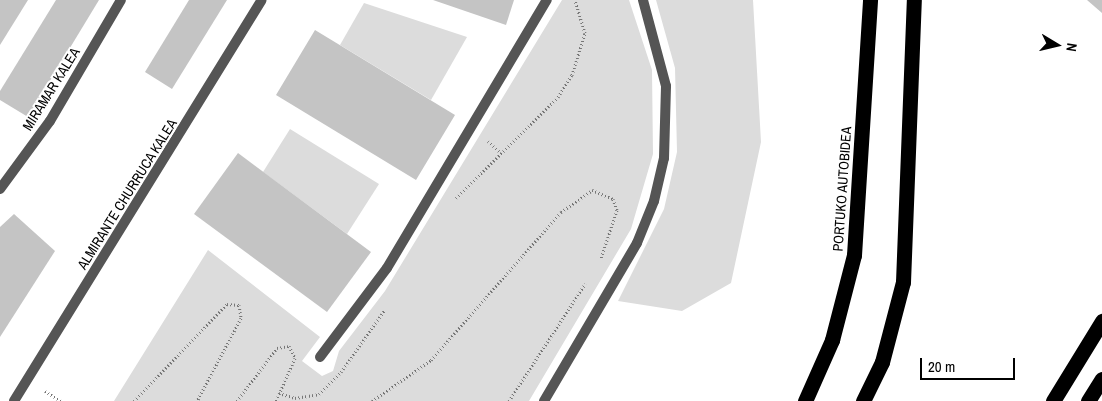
<!DOCTYPE html>
<style>
body{margin:0}
#map{position:relative;width:1102px;height:401px;overflow:hidden;background:#fff;font-family:"Archivo Narrow",sans-serif}
div>[style]{position:absolute}
.green>*{inset:0;background:#dcdcdc}
.building>*{inset:0;background:#c4c4c4}
.path>*{height:3px;margin-top:-1.5px;transform-origin:0;background:repeating-linear-gradient(90deg,#777 0 1px,transparent 0 3.5px)}
.street>*{height:10px;margin:-5px;padding:0 5px;transform-origin:5px;border-radius:5px;background:#555}
.highway>*{height:15px;margin:-7.5px;padding:0 7.5px;transform-origin:7.5px;border-radius:7.5px;background:#000}
span{translate:-50% -50%;white-space:nowrap;text-align:center;line-height:1.15;-webkit-text-stroke:4px #fff;paint-order:stroke}
.street-label{font-size:14px;color:#000}
.north{position:absolute;left:1032px;top:20px;width:50px;height:50px;-webkit-text-stroke:4px #fff;paint-order:stroke;rotate:99deg;font-size:14px;font-weight:700;line-height:20px;text-align:center;color:#000}
.north::after{content:'';display:block;margin:auto;width:18px;height:22px;background:#000;clip-path:polygon(50% 0,100% 100%,50% 72%,0 100%)}
.scale{position:absolute;left:920px;top:358px;width:95px;height:22px;box-sizing:border-box;border:2px solid #000;border-top:0;padding-left:6px;font-size:15px;line-height:18px;white-space:nowrap;color:#000;-webkit-text-stroke:4px #fff;paint-order:stroke}
</style>
<div id="map">
<div class="green">
<i style="clip-path:polygon(562px 0,629px 0,652px 70px,653px 154px,631px 229px,529px 401px,114px 401px,208px 250px,320px 337px,302px 361px,322px 376px,333px 371px,339px 351px,385px 291px)"></i>
<i style="clip-path:polygon(656px 0,753px 0,761px 142px,731px 283px,682px 311px,618px 301px,664px 209px,677px 152px,675px 68px)"></i>
<i style="clip-path:polygon(364px 3px,467px 37px,431px 100px,340px 45px)"></i>
<i style="clip-path:polygon(290px 129px,379px 184px,347px 234px,263px 172px)"></i>
</div>
<div class="building">
<i style="clip-path:polygon(0 0,28px 0,0 45px)"></i>
<i style="clip-path:polygon(56px 0,99px 0,28px 117px,0 100px,0 91px)"></i>
<i style="clip-path:polygon(189px 0,227px 0,172px 89px,145px 72px)"></i>
<i style="clip-path:polygon(433px 0,514px 0,506px 25px)"></i>
<i style="clip-path:polygon(1087px 0,1102px 0,1102px 13px)"></i>
<i style="clip-path:polygon(315px 30px,455px 115px,416px 180px,276px 95px)"></i>
<i style="clip-path:polygon(238px 153px,371px 252px,327px 312px,194px 214px)"></i>
<i style="clip-path:polygon(14px 214px,55px 251px,0 337px,0 227px)"></i>
</div>
<div class="path">
<i style="left:488px;top:141px;width:16px;rotate:43deg"></i>
<i style="left:456px;top:198px;width:144px;rotate:-44.7deg"></i>
<i style="left:558px;top:97px;width:26px;rotate:-58deg"></i>
<i style="left:572px;top:75px;width:44px;rotate:-72.8deg"></i>
<i style="left:585px;top:33px;width:34px;rotate:-107deg"></i>
<i style="left:45px;top:391px;width:19px;rotate:32deg"></i>
<i style="left:279px;top:393px;width:17px;rotate:17deg"></i>
<i style="left:295px;top:398px;width:24px;rotate:-9deg"></i>
<i style="left:319px;top:394px;width:31px;rotate:-45deg"></i>
<i style="left:341px;top:372px;width:75px;rotate:-54.8deg"></i>
<i style="left:134px;top:401px;width:134px;rotate:-46.2deg"></i>
<i style="left:227px;top:304px;width:12px;rotate:5deg"></i>
<i style="left:239px;top:305px;width:13px;rotate:81deg"></i>
<i style="left:241px;top:318px;width:94px;rotate:117.9deg"></i>
<i style="left:237px;top:401px;width:66px;rotate:-53deg"></i>
<i style="left:277px;top:348px;width:12px;rotate:-9deg"></i>
<i style="left:289px;top:346px;width:13px;rotate:63deg"></i>
<i style="left:295px;top:358px;width:47px;rotate:113.8deg"></i>
<i style="left:372px;top:401px;width:72px;rotate:-34.8deg"></i>
<i style="left:431px;top:360px;width:197px;rotate:-48.7deg"></i>
<i style="left:561px;top:212px;width:38px;rotate:-35deg"></i>
<i style="left:592px;top:190px;width:23px;rotate:23deg"></i>
<i style="left:613px;top:199px;width:12px;rotate:70deg"></i>
<i style="left:617px;top:210px;width:51px;rotate:108.4deg"></i>
<i style="left:509px;top:401px;width:140px;rotate:-57deg"></i>
</div>
<div class="street">
<i style="left:0;top:189px;width:84px;rotate:-53.7deg"></i>
<i style="left:50px;top:121px;width:140px;rotate:-59.6deg"></i>
<i style="left:320px;top:357px;width:111px;rotate:-53deg"></i>
<i style="left:387px;top:268px;width:312px;rotate:-59.2deg"></i>
<i style="left:14px;top:401px;width:471px;rotate:-58.3deg"></i>
<i style="left:544px;top:401px;width:183px;rotate:-59.5deg"></i>
<i style="left:637px;top:243px;width:45px;rotate:-68deg"></i>
<i style="left:654px;top:201px;width:44px;rotate:-76.9deg"></i>
<i style="left:664px;top:158px;width:72px;rotate:-88.4deg"></i>
<i style="left:666px;top:86px;width:89px;rotate:-105deg"></i>
</div>
<div class="highway">
<i style="left:805px;top:401px;width:67px;rotate:-66.1deg"></i>
<i style="left:832px;top:340px;width:88px;rotate:-75.5deg"></i>
<i style="left:854px;top:255px;width:256px;rotate:-86.4deg"></i>
<i style="left:863px;top:401px;width:43px;rotate:-64deg"></i>
<i style="left:882px;top:362px;width:83px;rotate:-75.3deg"></i>
<i style="left:903px;top:282px;width:282px;rotate:-87.8deg"></i>
<i style="left:1053px;top:401px;width:94px;rotate:-58.5deg"></i>
<i style="left:1088px;top:401px;width:26px;rotate:-58deg"></i>
</div>
<div class="street-label">
<span style="left:51px;top:89px;rotate:-58deg">MIRAMAR KALEA</span>
<span style="left:842px;top:189px;rotate:-86deg">PORTUKO AUTOBIDEA</span>
<span style="left:127px;top:194px;rotate:-58deg">ALMIRANTE CHURRUCA KALEA</span>
</div>
<div class="north">N</div>
<div class="scale">20 m</div>
</div>
